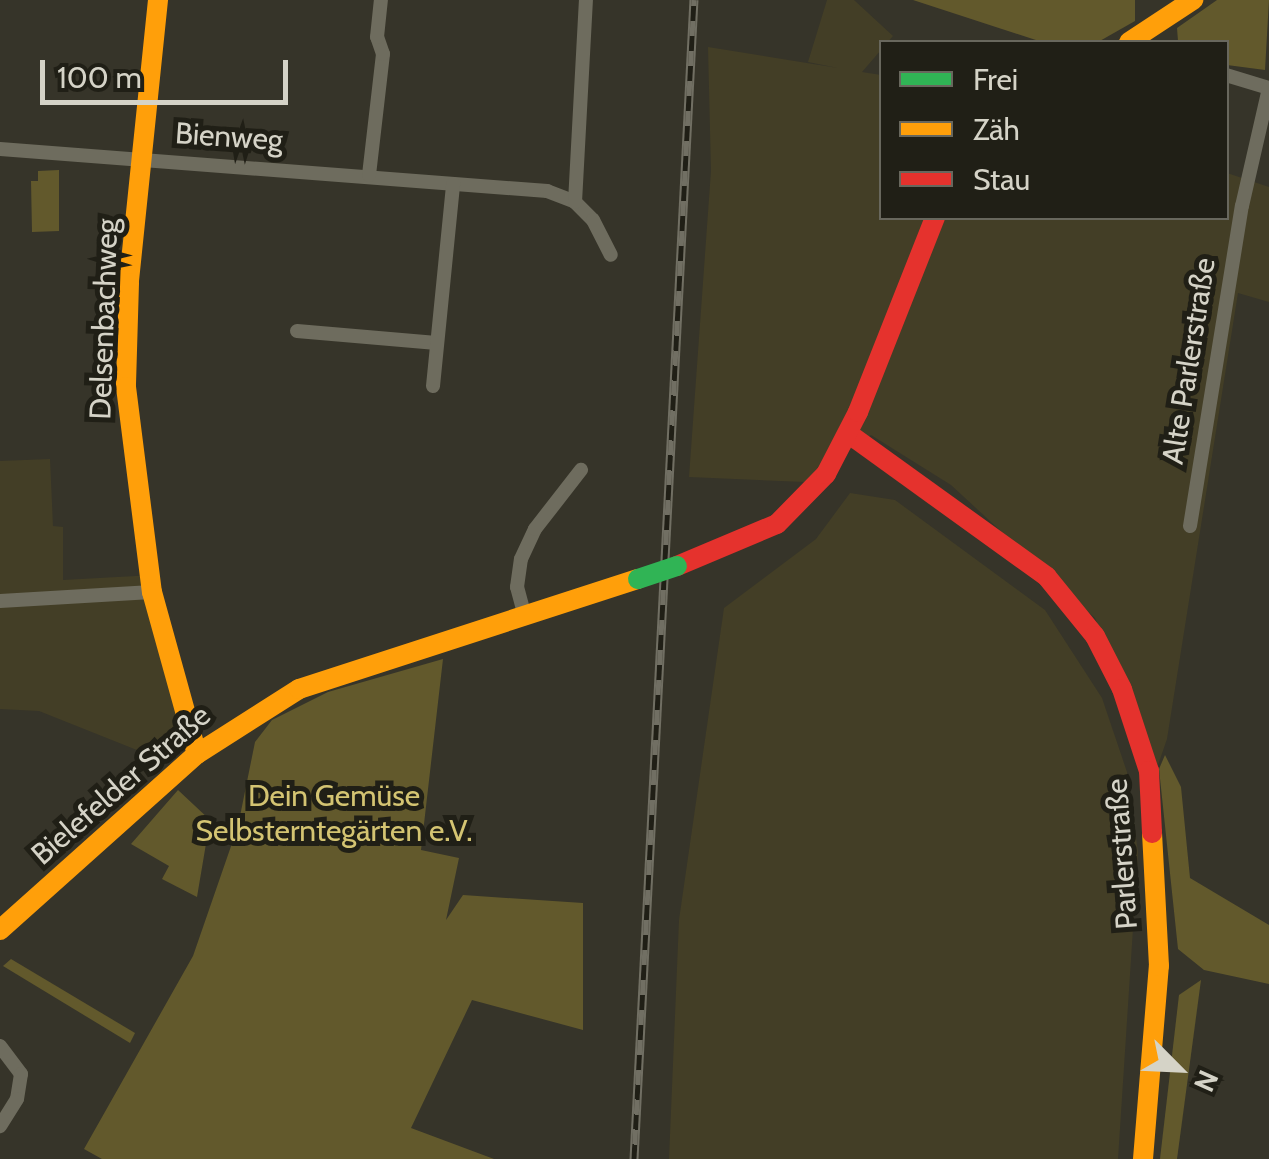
<!DOCTYPE html>
<meta charset="utf-8">
<style>
body{margin:0}
#map{position:relative;width:1269px;height:1159px;overflow:hidden;background:#363429;font-family:Cabin,sans-serif}
div>[style]{position:absolute}
.built>*{inset:0;background:#433e26}
.green>*{inset:0;background:#62592c}
.street>*{height:14px;margin:-7px;padding:0 7px;transform-origin:7px;border-radius:7px;background:#6e6c5e}
.slow>*{height:20px;margin:-10px;padding:0 10px;transform-origin:10px;border-radius:10px;background:#ff9f0a}
.jam>*{height:20px;margin:-10px;padding:0 10px;transform-origin:10px;border-radius:10px;background:#e5322d}
.rail>*{height:9px;margin-top:-4.5px;transform-origin:0;background:repeating-linear-gradient(90deg,#201f16 0 15px,#716f63 0 30px);box-sizing:border-box;border-block:2px solid #716f63}
.fast-bridge>*{height:20px;margin:-10px;padding:0 10px;transform-origin:10px;border-radius:10px;background:#30b455}
span{translate:-50% -50%;white-space:nowrap;text-align:center;line-height:1.15;-webkit-text-stroke:10px #201f16;paint-order:stroke}
.street-label{font-size:30px;color:#d5d3c7}
.park-label{font-size:30px;color:#d4c472}
.legend{position:absolute;left:879px;top:40px;width:350px;height:180px;box-sizing:border-box;background:#201f16;border:2px solid #68675d;margin:0;padding:12px 18px;list-style:none;font-size:30px;color:#d5d3c7}
.legend li{display:flex;align-items:center;gap:20px;height:50px}
.legend b{width:50px;border:2px solid #68675d}
.north{position:absolute;left:1129px;top:1019px;width:100px;height:100px;-webkit-text-stroke:8px #201f16;paint-order:stroke;rotate:114deg;font-size:28px;font-weight:700;line-height:40px;text-align:center;color:#d5d3c7}
.north::after{content:'';display:block;margin:auto;width:35px;height:45px;background:#d5d3c7;clip-path:polygon(50% 0,100% 100%,50% 72%,0 100%)}
.scale{position:absolute;left:40px;top:60px;width:248px;height:45px;box-sizing:border-box;border:5px solid #d5d3c7;border-top:0;padding-left:12px;font-size:30px;line-height:35px;white-space:nowrap;color:#d5d3c7;-webkit-text-stroke:8px #201f16;paint-order:stroke}
</style>
<div id="map">
<div class="built">
<i style="clip-path:polygon(827px 0,854px 0,893px 36px,862px 72px,881px 75px,882px 218px,1226px 218px,1227px 173px,1269px 187px,1269px 302px,1238px 293px,1167px 739px,1157px 768px,1095px 618px,951px 485px,871px 435px,805px 482px,689px 477px,711px 171px,708px 47px,838px 68px,808px 62px)"></i>
<i style="clip-path:polygon(50px 459px,53px 526px,63px 527px,63px 580px,154px 575px,188px 740px,162px 760px,39px 711px,0 709px,0 461px)"></i>
<i style="clip-path:polygon(850px 493px,895px 500px,1045px 610px,1102px 698px,1127px 772px,1138px 852px,1118px 1159px,669px 1159px,679px 920px,724px 608px,816px 539px)"></i>
</div>
<div class="green">
<i style="clip-path:polygon(913px 0,1135px 0,1135px 21px,1098px 42px,1042px 42px)"></i>
<i style="clip-path:polygon(1217px 0,1269px 0,1265px 70px,1227px 65px,1226px 42px,1178px 41px,1177px 28px)"></i>
<i style="clip-path:polygon(59px 170px,59px 231px,32px 232px,31px 181px,38px 181px,38px 171px)"></i>
<i style="clip-path:polygon(443px 659px,421px 850px,459px 858px,446px 920px,463px 895px,583px 903px,583px 1030px,472px 1000px,411px 1128px,494px 1159px,102px 1159px,84px 1149px,193px 956px,238px 826px,255px 742px,272px 720px,328px 692px)"></i>
<i style="clip-path:polygon(1165px 755px,1181px 787px,1190px 878px,1269px 925px,1269px 984px,1204px 970px,1178px 949px,1159px 769px)"></i>
<i style="clip-path:polygon(178px 790px,210px 820px,197px 897px,162px 879px,169px 866px,131px 844px)"></i>
<i style="clip-path:polygon(11px 959px,135px 1033px,130px 1043px,3px 966px)"></i>
<i style="clip-path:polygon(1201px 980px,1177px 1159px,1160px 1159px,1179px 995px)"></i>
</div>
<div class="street">
<i style="left:1226px;top:75px;width:45px;rotate:16.8deg"></i>
<i style="left:0;top:149px;width:549px;rotate:4.39deg"></i>
<i style="left:547px;top:191px;width:30px;rotate:21deg"></i>
<i style="left:575px;top:202px;width:25px;rotate:45deg"></i>
<i style="left:593px;top:220px;width:39px;rotate:63deg"></i>
<i style="left:369px;top:175px;width:122px;rotate:-83.4deg"></i>
<i style="left:383px;top:54px;width:18px;rotate:-109deg"></i>
<i style="left:377px;top:37px;width:37px;rotate:-84deg"></i>
<i style="left:575px;top:202px;width:202px;rotate:-86.9deg"></i>
<i style="left:297px;top:331px;width:140px;rotate:4.9deg"></i>
<i style="left:433px;top:386px;width:203px;rotate:-84.3deg"></i>
<i style="left:1190px;top:526px;width:324px;rotate:-80.8deg"></i>
<i style="left:1242px;top:206px;width:121px;rotate:-77.1deg"></i>
<i style="left:0;top:601px;width:152px;rotate:-3.4deg"></i>
<i style="left:524px;top:613px;width:27px;rotate:-105deg"></i>
<i style="left:517px;top:587px;width:28px;rotate:-82deg"></i>
<i style="left:521px;top:559px;width:33px;rotate:-65deg"></i>
<i style="left:535px;top:529px;width:75px;rotate:-52.1deg"></i>
<i style="left:0;top:1046px;width:35px;rotate:53deg"></i>
<i style="left:21px;top:1074px;width:25px;rotate:99deg"></i>
<i style="left:17px;top:1099px;width:32px;rotate:122deg"></i>
</div>
<div class="slow">
<i style="left:158px;top:0;width:284px;rotate:95.9deg"></i>
<i style="left:129px;top:283px;width:104px;rotate:91.7deg"></i>
<i style="left:126px;top:387px;width:207px;rotate:82.8deg"></i>
<i style="left:152px;top:592px;width:168px;rotate:74.5deg"></i>
<i style="left:1129px;top:42px;width:77px;rotate:-33.3deg"></i>
<i style="left:0;top:930px;width:264px;rotate:-41.8deg"></i>
<i style="left:197px;top:754px;width:121px;rotate:-32.5deg"></i>
<i style="left:299px;top:689px;width:356px;rotate:-18deg"></i>
<i style="left:1143px;top:1159px;width:194px;rotate:-85.3deg"></i>
<i style="left:1159px;top:966px;width:133px;rotate:-93deg"></i>
</div>
<div class="jam">
<i style="left:849px;top:434px;width:244px;rotate:35.8deg"></i>
<i style="left:1047px;top:577px;width:76px;rotate:50.9deg"></i>
<i style="left:1095px;top:636px;width:59px;rotate:63deg"></i>
<i style="left:1122px;top:689px;width:86px;rotate:71.8deg"></i>
<i style="left:1149px;top:771px;width:62px;rotate:87.2deg"></i>
<i style="left:677px;top:566px;width:108px;rotate:-22.8deg"></i>
<i style="left:777px;top:524px;width:70px;rotate:-45.6deg"></i>
<i style="left:826px;top:474px;width:70px;rotate:-62.7deg"></i>
<i style="left:858px;top:412px;width:209px;rotate:-68.4deg"></i>
</div>
<div class="rail">
<i style="left:634px;top:1159px;width:1161px;rotate:-87.04deg"></i>
</div>
<div class="fast-bridge">
<i style="left:638px;top:579px;width:41px;rotate:-18.4deg"></i>
</div>
<div class="street-label">
<span style="left:229px;top:137px;rotate:4deg">Bienweg</span>
<span style="left:104px;top:319px;rotate:-88deg">Delsenbachweg</span>
<span style="left:1189px;top:361px;rotate:-81deg">Alte Parlerstraße</span>
<span style="left:121px;top:785px;rotate:-41deg">Bielefelder Straße</span>
<span style="left:1122px;top:854px;rotate:-94deg">Parlerstraße</span>
</div>
<div class="park-label">
<span style="left:334px;top:813px">Dein Gemüse<br>Selbsterntegärten e.V.</span>
</div>
<ul class="legend">
<li><b style="height:12px;background:#30b455"></b>Frei</li>
<li><b style="height:12px;background:#ff9f0a"></b>Zäh</li>
<li><b style="height:12px;background:#e5322d"></b>Stau</li>
</ul>
<div class="north">N</div>
<div class="scale">100 m</div>
</div>
